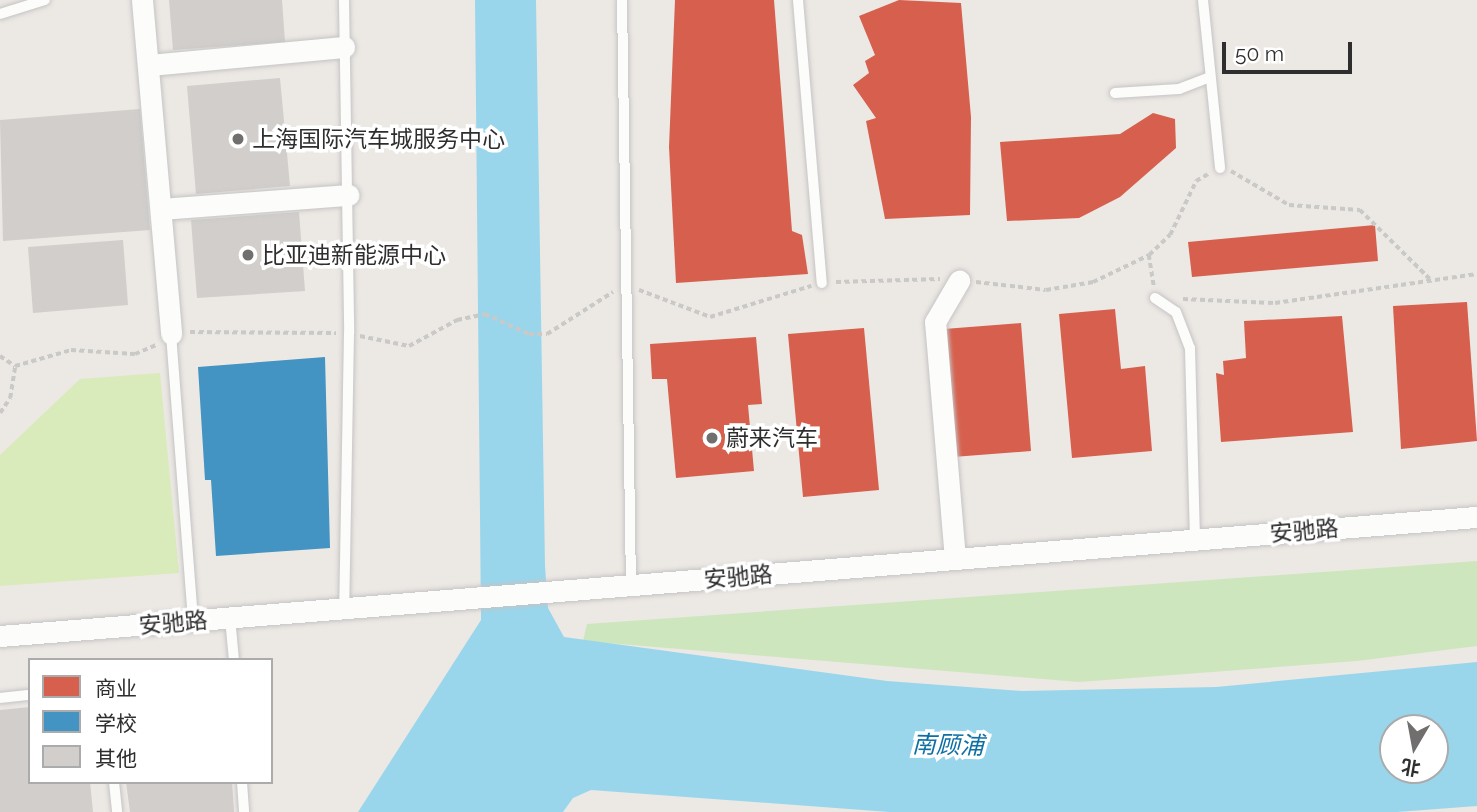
<!DOCTYPE html>
<meta charset="utf-8">
<style>
body{margin:0}
#map{position:relative;width:1477px;height:812px;overflow:hidden;background:#ece8e4;font-family:Raleway,"Noto Sans SC",sans-serif}
div>[style]{position:absolute}
.green>*{inset:0;background:#cee6be}
.pitch>*{inset:0;background:#d9eabb}
.water>*{inset:0;background:#99d6ec}
.shops>*{inset:0;background:#d6604d}
.schools>*{inset:0;background:#4393c3}
.building>*{inset:0;background:#d1cecb}
.path>*{height:3.5px;margin-top:-1.75px;transform-origin:0;background:repeating-linear-gradient(90deg,#c9c9c8 0 5px,transparent 0 8.5px)}
.roads{filter:drop-shadow(0 0 2px #c5c4c5) drop-shadow(0 0 2px #c5c4c5)}
.service>*{height:10px;margin:-5px;padding:0 5px;transform-origin:5px;border-radius:5px;background:#fcfcfb}
.minor>*{height:21px;margin:-10.5px;padding:0 10.5px;transform-origin:10.5px;border-radius:10.5px;background:#fcfcfb}
.dots>*{width:19px;height:19px;translate:-50% -50%;box-sizing:border-box;border:4px solid #fff;border-radius:50%}
span{translate:-50% -50%;white-space:nowrap;text-align:center;line-height:1.15;-webkit-text-stroke:7px #fff;paint-order:stroke}
.poi-label{font-size:23px;color:#2e2e2e}
.left{translate:0 -50%;text-align:left}
.street-label{font-size:23px;color:#2e2e2e}
.water-label{font-size:24px;color:#0d6fa3;font-style:italic}
.legend{position:absolute;left:28px;top:658px;width:245px;height:126px;box-sizing:border-box;background:#fff;border:2px solid #ababab;margin:0;padding:9px 12px;list-style:none;font-size:21px;color:#2e2e2e}
.legend li{display:flex;align-items:center;gap:14px;height:35px}
.legend b{width:35px;border:2px solid #ababab}
.north{position:absolute;left:1379px;top:714px;width:70px;height:70px;box-sizing:border-box;background:#fff;border:2px solid #ababab;border-radius:50%;rotate:190deg;font-size:19px;font-weight:700;line-height:28px;text-align:center;color:#2e2e2e}
.north::after{content:'';display:block;margin:auto;width:24px;height:32px;background:#706f6e;clip-path:polygon(50% 0,100% 100%,50% 72%,0 100%)}
.scale{position:absolute;left:1222px;top:42px;width:130px;height:32px;box-sizing:border-box;border:4px solid #2e2e2e;border-top:0;padding-left:9px;font-size:21px;line-height:24px;white-space:nowrap;color:#2e2e2e;-webkit-text-stroke:5px #fff;paint-order:stroke}
</style>
<div id="map">
<div class="green">
<i style="clip-path:polygon(1477px 561px,1477px 646px,1357px 661px,1079px 682px,583px 641px,587px 624px)"></i>
</div>
<div class="pitch">
<i style="clip-path:polygon(160px 373px,179px 573px,0 586px,0 455px,80px 379px)"></i>
</div>
<div class="water">
<i style="clip-path:polygon(evenodd,475px 0,536px 0,545px 566px,548px 608px,564px 637px,887px 681px,1022px 691px,1216px 687px,1477px 662px,1477px 806px,1397px 812px,889px 812px,591px 790px,573px 798px,563px 812px,358px 812px,481px 620px,475px 0,1393px 728px,1435px 728px,1435px 770px,1393px 770px,1393px 728px)"></i>
</div>
<div class="shops">
<i style="clip-path:polygon(675px 0,774px 0,792px 231px,802px 235px,808px 274px,676px 283px,669px 147px)"></i>
<i style="clip-path:polygon(899px 0,961px 3px,971px 117px,970px 215px,885px 219px,866px 121px,876px 118px,853px 85px,869px 73px,865px 61px,875px 55px,859px 16px)"></i>
<i style="clip-path:polygon(1153px 113px,1175px 119px,1176px 148px,1120px 197px,1079px 218px,1007px 221px,1000px 142px,1120px 134px)"></i>
<i style="clip-path:polygon(1375px 225px,1378px 261px,1192px 277px,1188px 242px)"></i>
<i style="clip-path:polygon(1467px 302px,1477px 441px,1401px 449px,1393px 306px)"></i>
<i style="clip-path:polygon(1115px 309px,1121px 369px,1145px 366px,1152px 451px,1072px 458px,1059px 314px)"></i>
<i style="clip-path:polygon(1342px 316px,1353px 432px,1221px 442px,1216px 373px,1224px 375px,1223px 361px,1246px 358px,1244px 321px)"></i>
<i style="clip-path:polygon(1021px 323px,1031px 451px,953px 457px,944px 329px)"></i>
<i style="clip-path:polygon(864px 328px,879px 490px,803px 497px,788px 334px)"></i>
<i style="clip-path:polygon(756px 337px,762px 404px,748px 405px,754px 471px,676px 478px,667px 379px,652px 379px,650px 344px)"></i>
</div>
<div class="schools">
<i style="clip-path:polygon(325px 357px,330px 548px,216px 556px,211px 480px,205px 480px,198px 367px)"></i>
</div>
<div class="building">
<i style="clip-path:polygon(169px 0,282px 0,285px 42px,173px 50px)"></i>
<i style="clip-path:polygon(280px 78px,290px 186px,196px 194px,187px 86px)"></i>
<i style="clip-path:polygon(140px 109px,150px 230px,3px 241px,0 120px)"></i>
<i style="clip-path:polygon(299px 212px,305px 291px,197px 298px,191px 220px)"></i>
<i style="clip-path:polygon(123px 240px,128px 305px,33px 313px,28px 247px)"></i>
<i style="clip-path:polygon(30px 707px,30px 782px,90px 782px,93px 812px,0 812px,0 710px)"></i>
<i style="clip-path:polygon(126px 782px,232px 782px,234px 812px,130px 812px)"></i>
</div>
<div class="path">
<i style="left:1231px;top:171px;width:67px;rotate:30.4deg"></i>
<i style="left:1289px;top:205px;width:71px;rotate:4deg"></i>
<i style="left:1360px;top:210px;width:98px;rotate:44.6deg"></i>
<i style="left:1149px;top:255px;width:29px;rotate:-44deg"></i>
<i style="left:1170px;top:235px;width:60px;rotate:-64.3deg"></i>
<i style="left:1196px;top:181px;width:14px;rotate:-30deg"></i>
<i style="left:836px;top:282px;width:104px;rotate:-1.7deg"></i>
<i style="left:976px;top:282px;width:70px;rotate:6.5deg"></i>
<i style="left:1046px;top:290px;width:48px;rotate:-9.7deg"></i>
<i style="left:1093px;top:282px;width:62px;rotate:-25.7deg"></i>
<i style="left:1149px;top:255px;width:32px;rotate:81deg"></i>
<i style="left:639px;top:290px;width:76px;rotate:20.8deg"></i>
<i style="left:710px;top:317px;width:106px;rotate:-17.1deg"></i>
<i style="left:1183px;top:299px;width:92px;rotate:2.5deg"></i>
<i style="left:1275px;top:303px;width:204px;rotate:-8.2deg"></i>
<i style="left:190px;top:332px;width:146px;rotate:0.4deg"></i>
<i style="left:360px;top:336px;width:50px;rotate:11.5deg"></i>
<i style="left:409px;top:346px;width:55px;rotate:-28.4deg"></i>
<i style="left:457px;top:320px;width:29px;rotate:-12deg"></i>
<i style="left:485px;top:314px;width:48px;rotate:24.4deg"></i>
<i style="left:529px;top:334px;width:18px"></i>
<i style="left:547px;top:334px;width:78px;rotate:-32.5deg"></i>
<i style="left:0;top:356px;width:18px;rotate:34deg"></i>
<i style="left:15px;top:366px;width:58px;rotate:-15.9deg"></i>
<i style="left:71px;top:350px;width:64px;rotate:3.6deg"></i>
<i style="left:135px;top:354px;width:25px;rotate:-23deg"></i>
<i style="left:0;top:413px;width:18px;rotate:-56deg"></i>
<i style="left:10px;top:398px;width:32px;rotate:-81deg"></i>
</div>
<div class="roads">
<div class="service">
<i style="left:344px;top:0;width:333px;rotate:89.1deg"></i>
<i style="left:349px;top:333px;width:274px;rotate:91deg"></i>
<i style="left:622px;top:0;width:585px;rotate:89.12deg"></i>
<i style="left:798px;top:0;width:284px;rotate:85.2deg"></i>
<i style="left:1203px;top:0;width:169px;rotate:84.2deg"></i>
<i style="left:0;top:14px;width:47px;rotate:-17.3deg"></i>
<i style="left:1115px;top:93px;width:64px;rotate:-3.6deg"></i>
<i style="left:1179px;top:89px;width:33px;rotate:-21deg"></i>
<i style="left:1155px;top:298px;width:25px;rotate:34deg"></i>
<i style="left:1176px;top:312px;width:39px;rotate:69deg"></i>
<i style="left:1190px;top:348px;width:192px;rotate:88.5deg"></i>
<i style="left:171px;top:334px;width:288px;rotate:85.6deg"></i>
<i style="left:230px;top:618px;width:42px;rotate:84.6deg"></i>
<i style="left:0;top:698px;width:30px;rotate:-6deg"></i>
<i style="left:114px;top:782px;width:30px;rotate:84deg"></i>
<i style="left:242px;top:782px;width:30px;rotate:86deg"></i>
</div>
<div class="minor">
<i style="left:142px;top:0;width:335px;rotate:85deg"></i>
<i style="left:149px;top:65px;width:196px;rotate:-5.3deg"></i>
<i style="left:161px;top:209px;width:188px;rotate:-4.3deg"></i>
<i style="left:955px;top:559px;width:238px;rotate:-94.8deg"></i>
<i style="left:935px;top:322px;width:48px;rotate:-59.7deg"></i>
<i style="left:0;top:636px;width:1482px;rotate:-4.61deg"></i>
</div>
</div>
<div class="dots">
<i style="left:238px;top:139px;background:#706f6e"></i>
<i style="left:248px;top:255px;background:#706f6e"></i>
<i style="left:712px;top:438px;background:#706f6e"></i>
</div>
<div class="poi-label">
<span class="left" style="left:252px;top:139px">上海国际汽车城服务中心</span>
<span class="left" style="left:262px;top:255px">比亚迪新能源中心</span>
<span class="left" style="left:726px;top:438px">蔚来汽车</span>
</div>
<div class="street-label">
<span style="left:1304px;top:531px;rotate:-5deg">安驰路</span>
<span style="left:738px;top:577px;rotate:-5deg">安驰路</span>
<span style="left:173px;top:623px;rotate:-5deg">安驰路</span>
</div>
<div class="water-label">
<span style="left:948px;top:745px;rotate:1deg">南顾浦</span>
</div>
<ul class="legend">
<li><b style="height:19px;background:#d6604d"></b>商业</li>
<li><b style="height:19px;background:#4393c3"></b>学校</li>
<li><b style="height:19px;background:#d1cecb"></b>其他</li>
</ul>
<div class="north">北</div>
<div class="scale">50 m</div>
</div>
